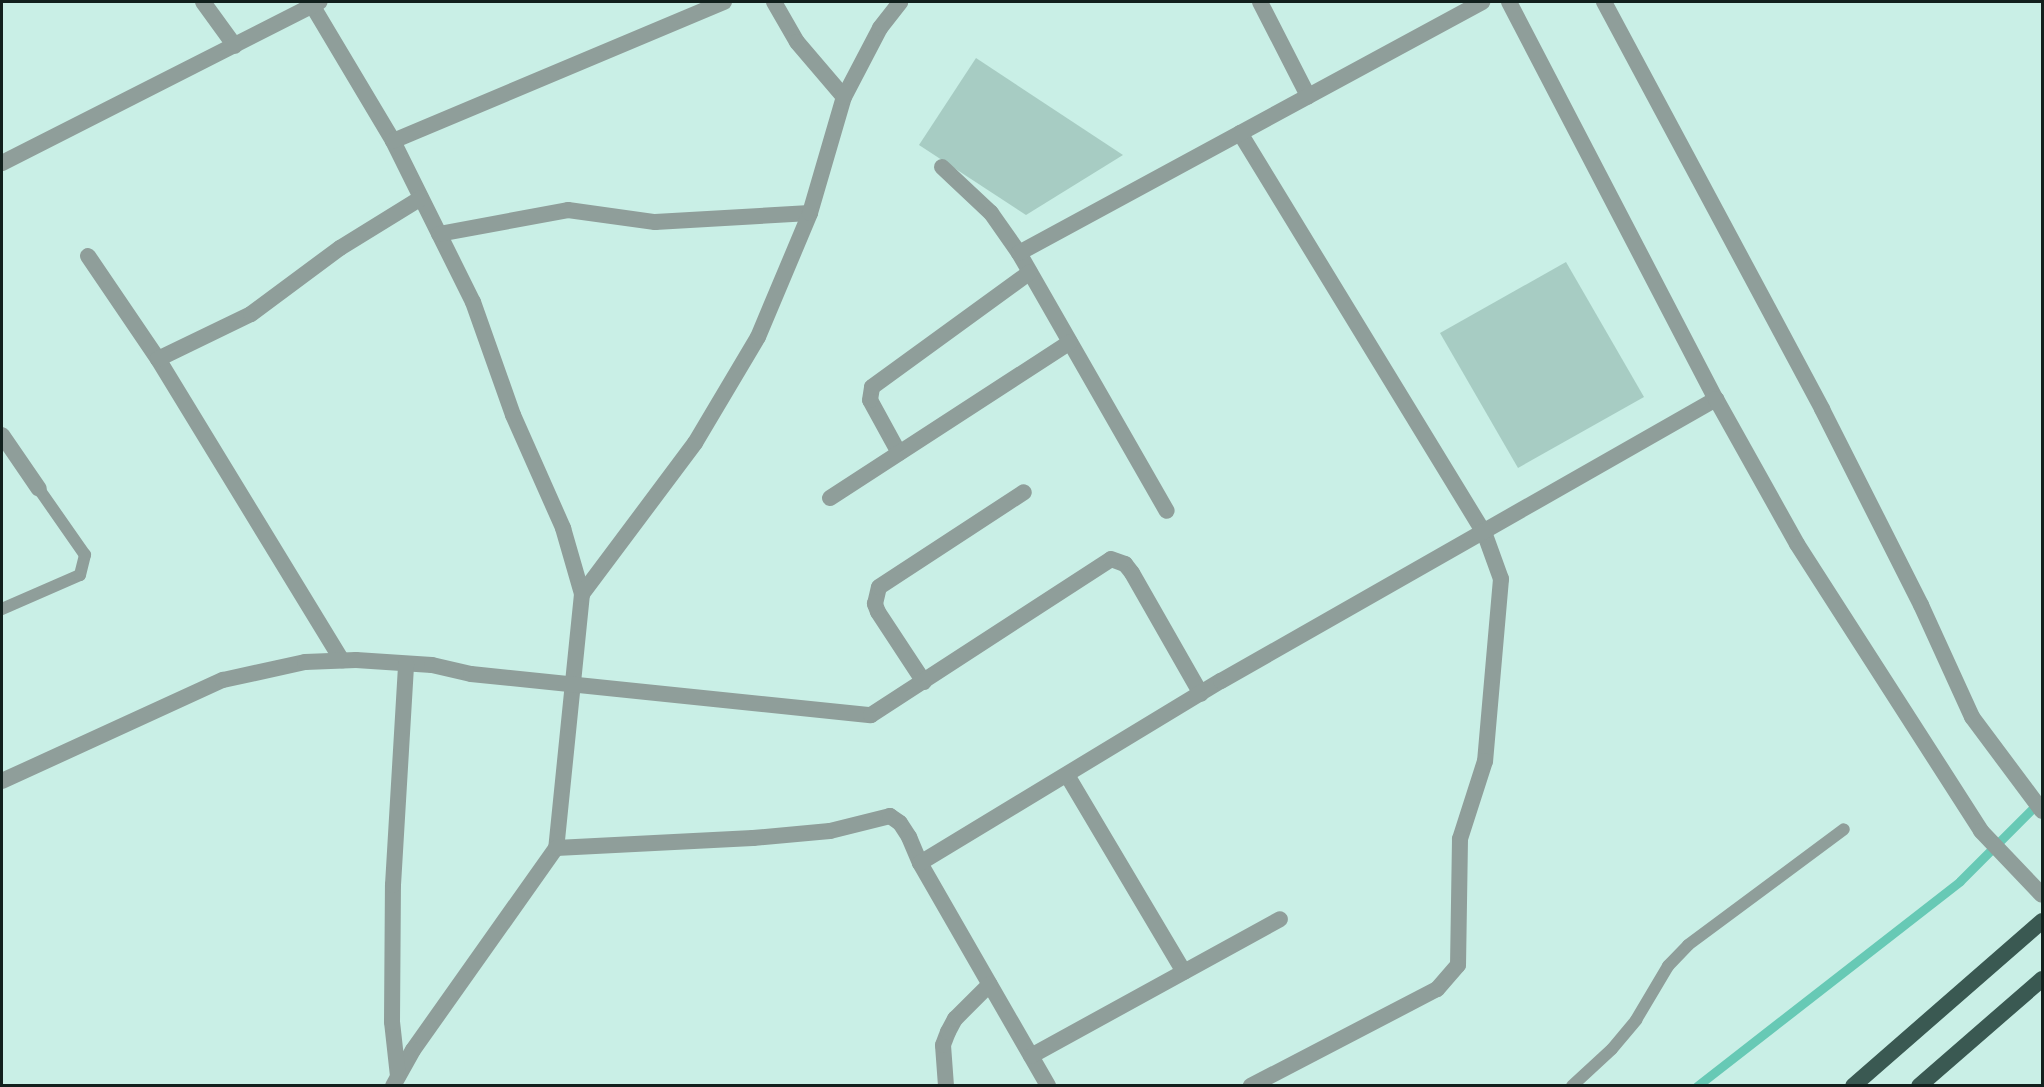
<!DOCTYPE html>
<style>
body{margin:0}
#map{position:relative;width:2044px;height:1087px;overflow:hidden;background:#c9efe6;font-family:Georgia,serif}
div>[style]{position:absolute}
.stream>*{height:9px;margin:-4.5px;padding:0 4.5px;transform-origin:4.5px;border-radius:4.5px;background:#67c9b5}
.building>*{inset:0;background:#a7ccc3}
.service>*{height:12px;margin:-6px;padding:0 6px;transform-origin:6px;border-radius:6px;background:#8f9e9a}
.minor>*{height:16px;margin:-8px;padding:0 8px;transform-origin:8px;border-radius:8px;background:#8f9e9a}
.tertiary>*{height:16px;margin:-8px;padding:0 8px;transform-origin:8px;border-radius:8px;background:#8f9e9a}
.trunk>*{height:16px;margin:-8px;padding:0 8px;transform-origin:8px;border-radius:8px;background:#3a5952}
span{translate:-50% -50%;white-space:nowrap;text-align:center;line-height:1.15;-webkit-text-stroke:5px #c9efe6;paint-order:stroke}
.frame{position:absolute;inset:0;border:3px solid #12201d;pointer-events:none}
</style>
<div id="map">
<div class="stream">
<i style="left:1697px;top:1086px;width:333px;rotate:-37.9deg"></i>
<i style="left:1960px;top:881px;width:112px;rotate:-45deg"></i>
</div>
<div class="building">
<i style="clip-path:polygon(976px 58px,1123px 155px,1026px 215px,919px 145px)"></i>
<i style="clip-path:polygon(1566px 262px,1644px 397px,1518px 468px,1440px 333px)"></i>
</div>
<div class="service">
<i style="left:2px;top:609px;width:85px;rotate:-23.6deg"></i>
<i style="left:80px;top:575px;width:21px;rotate:-76deg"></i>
<i style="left:85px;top:555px;width:80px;rotate:-124.9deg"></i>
<i style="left:1572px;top:1086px;width:54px;rotate:-42.8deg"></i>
<i style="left:1612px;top:1049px;width:38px;rotate:-50deg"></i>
<i style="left:1636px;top:1020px;width:63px;rotate:-59.3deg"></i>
<i style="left:1668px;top:966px;width:29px;rotate:-46deg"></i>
<i style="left:1688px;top:945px;width:194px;rotate:-36.6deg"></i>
</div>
<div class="minor">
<i style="left:203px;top:2px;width:54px;rotate:54deg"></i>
<i style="left:774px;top:2px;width:46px;rotate:60.1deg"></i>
<i style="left:797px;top:42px;width:72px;rotate:49.5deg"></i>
<i style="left:1260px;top:2px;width:106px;rotate:62.9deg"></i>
<i style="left:312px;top:5px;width:158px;rotate:59.2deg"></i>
<i style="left:393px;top:141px;width:180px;rotate:63.6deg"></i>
<i style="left:473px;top:302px;width:120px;rotate:70.5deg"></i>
<i style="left:513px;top:415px;width:124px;rotate:66.1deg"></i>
<i style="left:563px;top:528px;width:69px;rotate:73.9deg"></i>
<i style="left:582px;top:594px;width:255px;rotate:95.8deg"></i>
<i style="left:556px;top:848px;width:247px;rotate:125.3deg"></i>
<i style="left:413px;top:1050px;width:41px;rotate:119.1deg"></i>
<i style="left:1240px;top:133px;width:468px;rotate:58.6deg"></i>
<i style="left:1484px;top:532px;width:50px;rotate:70.1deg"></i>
<i style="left:1501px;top:579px;width:183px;rotate:95deg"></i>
<i style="left:1485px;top:761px;width:82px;rotate:107.8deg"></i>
<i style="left:1460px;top:839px;width:126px;rotate:90.9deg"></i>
<i style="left:1458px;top:965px;width:32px;rotate:131deg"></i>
<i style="left:1437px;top:989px;width:210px;rotate:152.5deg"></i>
<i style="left:393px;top:141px;width:359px;rotate:-22.8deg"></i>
<i style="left:2px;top:163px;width:356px;rotate:-26.9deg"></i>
<i style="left:942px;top:167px;width:67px;rotate:43.2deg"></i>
<i style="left:991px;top:213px;width:49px;rotate:55deg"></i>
<i style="left:1019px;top:253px;width:297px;rotate:60.2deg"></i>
<i style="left:439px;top:234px;width:131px;rotate:-10.5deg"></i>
<i style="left:568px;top:210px;width:88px;rotate:7.9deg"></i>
<i style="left:655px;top:222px;width:155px;rotate:-3.3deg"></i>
<i style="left:1019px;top:253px;width:527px;rotate:-28.46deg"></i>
<i style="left:88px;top:256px;width:125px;rotate:55.8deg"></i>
<i style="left:158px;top:359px;width:353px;rotate:58.6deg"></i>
<i style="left:158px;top:359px;width:103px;rotate:-25.8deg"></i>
<i style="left:251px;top:314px;width:111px;rotate:-36.6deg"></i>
<i style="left:340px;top:248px;width:95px;rotate:-31.7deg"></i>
<i style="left:2px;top:435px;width:65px;rotate:55.6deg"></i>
<i style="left:899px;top:453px;width:60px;rotate:-118.7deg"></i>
<i style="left:870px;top:400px;width:13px;rotate:-81deg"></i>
<i style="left:872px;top:387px;width:195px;rotate:-36deg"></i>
<i style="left:830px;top:498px;width:286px;rotate:-33deg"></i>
<i style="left:582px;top:594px;width:189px;rotate:-53.2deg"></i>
<i style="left:695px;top:443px;width:123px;rotate:-59.3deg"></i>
<i style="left:758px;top:337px;width:134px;rotate:-67.2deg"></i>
<i style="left:810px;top:213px;width:121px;rotate:-73.7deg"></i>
<i style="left:844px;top:97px;width:78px;rotate:-62.4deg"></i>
<i style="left:880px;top:28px;width:33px;rotate:-52deg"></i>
<i style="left:924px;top:682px;width:84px;rotate:-123.3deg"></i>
<i style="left:878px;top:612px;width:9px;rotate:-111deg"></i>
<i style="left:875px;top:604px;width:17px;rotate:-77deg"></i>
<i style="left:879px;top:587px;width:173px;rotate:-33.2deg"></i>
<i style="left:1067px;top:775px;width:229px;rotate:59.3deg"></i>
<i style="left:2px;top:781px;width:243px;rotate:-24.6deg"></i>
<i style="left:223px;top:680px;width:84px;rotate:-12.4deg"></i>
<i style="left:305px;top:662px;width:51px;rotate:-2.2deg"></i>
<i style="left:356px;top:660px;width:76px;rotate:3.8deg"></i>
<i style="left:432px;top:665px;width:40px;rotate:13deg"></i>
<i style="left:471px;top:674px;width:402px;rotate:5.9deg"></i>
<i style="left:871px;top:715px;width:286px;rotate:-33deg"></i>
<i style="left:1111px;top:559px;width:15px;rotate:20deg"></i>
<i style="left:1125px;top:564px;width:11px;rotate:52deg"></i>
<i style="left:1132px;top:573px;width:139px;rotate:60.3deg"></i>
<i style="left:556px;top:848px;width:197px;rotate:-2.9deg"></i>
<i style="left:753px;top:838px;width:77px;rotate:-5.2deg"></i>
<i style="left:830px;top:831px;width:62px;rotate:-14deg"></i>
<i style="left:890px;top:816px;width:12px;rotate:35deg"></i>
<i style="left:900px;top:823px;width:17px;rotate:57deg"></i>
<i style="left:909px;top:837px;width:28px;rotate:67deg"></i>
<i style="left:920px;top:863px;width:257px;rotate:60.1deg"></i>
<i style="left:920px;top:863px;width:352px;rotate:-31.2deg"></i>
<i style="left:1221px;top:681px;width:570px;rotate:-29.67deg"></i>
<i style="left:1031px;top:1056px;width:284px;rotate:-28.8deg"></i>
<i style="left:398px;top:1076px;width:54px;rotate:-96.3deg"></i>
<i style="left:392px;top:1022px;width:137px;rotate:-89.6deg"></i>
<i style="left:393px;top:885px;width:221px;rotate:-86.6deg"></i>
<i style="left:946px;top:1086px;width:41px;rotate:-94.2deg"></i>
<i style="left:943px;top:1045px;width:14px;rotate:-69deg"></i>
<i style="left:948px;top:1032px;width:15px;rotate:-62deg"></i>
<i style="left:955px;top:1019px;width:49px;rotate:-45deg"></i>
</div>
<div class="tertiary">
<i style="left:1509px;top:2px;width:448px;rotate:62.5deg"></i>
<i style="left:1716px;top:399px;width:166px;rotate:60.8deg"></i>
<i style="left:1797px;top:544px;width:341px;rotate:57.3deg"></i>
<i style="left:1981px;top:831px;width:88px;rotate:46.4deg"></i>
<i style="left:1604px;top:2px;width:462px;rotate:61.8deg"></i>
<i style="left:1822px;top:409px;width:220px;rotate:63.2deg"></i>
<i style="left:1921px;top:605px;width:123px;rotate:65.5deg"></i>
<i style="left:1972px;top:717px;width:117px;rotate:53.3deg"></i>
</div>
<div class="trunk">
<i style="left:1853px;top:1086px;width:251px;rotate:-41.1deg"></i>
<i style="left:1919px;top:1086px;width:163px;rotate:-41deg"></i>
</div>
<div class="frame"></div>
</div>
